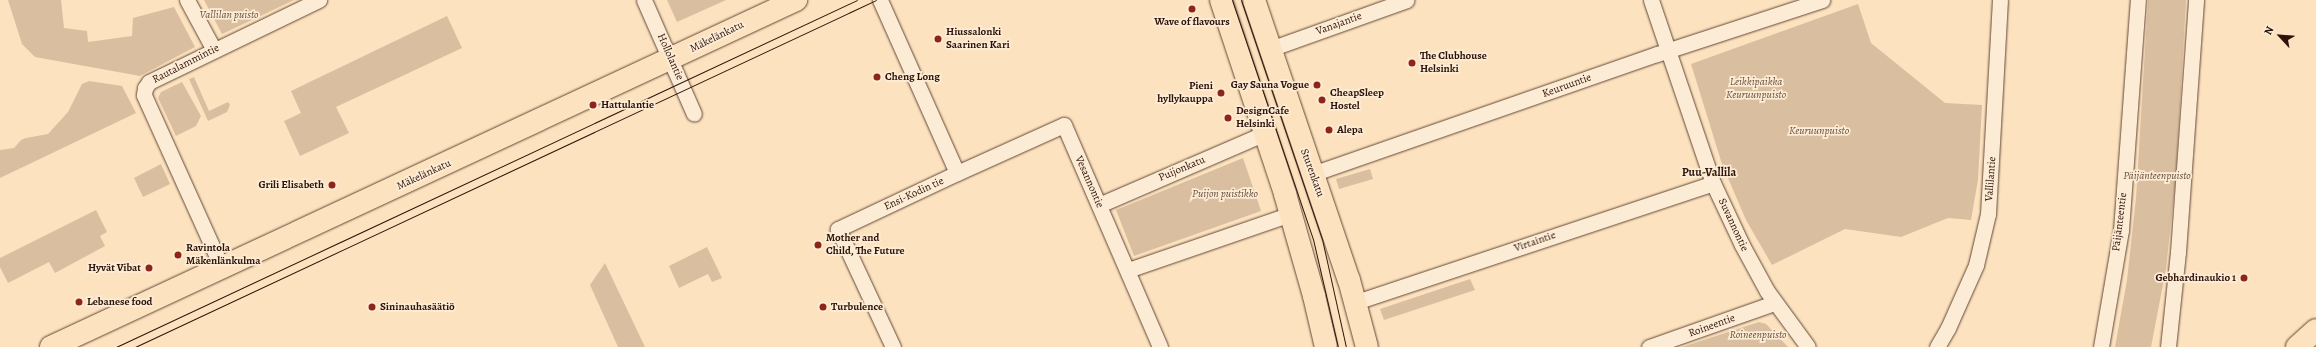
<!DOCTYPE html>
<meta charset="utf-8">
<style>
body{margin:0}
#map{position:relative;width:2316px;height:347px;overflow:hidden;background:#fce2be;font-family:Alegreya,serif}
div>[style]{position:absolute}
.green>*{inset:0;background:#d9bf9f}
.roads{filter:drop-shadow(0 0 1px #614636) drop-shadow(0 0 1px #614636)}
.street>*{height:15px;margin:-7.5px;padding:0 7.5px;transform-origin:7.5px;border-radius:7.5px;background:#fdecd5}
.primary>*{height:22px;margin:-11px;padding:0 11px;transform-origin:11px;border-radius:11px;background:#fce2be}
.tram>*{height:1px;margin:-0.5px;padding:0 0.5px;transform-origin:0.5px;border-radius:0.5px;background:#2d1209}
.dots>*{width:11px;height:11px;translate:-50% -50%;box-sizing:border-box;border:2px solid #fdecd5;border-radius:50%}
span{translate:-50% -50%;white-space:nowrap;text-align:center;line-height:1.15;-webkit-text-stroke:3.5px #fdecd5;paint-order:stroke}
.park-label{font-size:11px;color:#694f3e;font-style:italic}
.poi-label{font-size:11px;color:#2d1209;font-weight:700}
.left{translate:0 -50%;text-align:left}
.right{translate:-100% -50%;text-align:right}
.street-label{font-size:11px;color:#2d1209}
.neighbourhood-label{font-size:12px;color:#2d1209;font-weight:700}
.north{position:absolute;left:2260px;top:16px;width:40px;height:40px;-webkit-text-stroke:3px #fdecd5;paint-order:stroke;rotate:296deg;font-size:11px;font-weight:700;line-height:16px;text-align:center;color:#2d1209}
.north::after{content:'';display:block;margin:auto;width:14px;height:18px;background:#2d1209;clip-path:polygon(50% 0,100% 100%,50% 72%,0 100%)}
</style>
<div id="map">
<div class="green">
<i style="clip-path:polygon(8px 0,61px 0,64px 28px,87px 31px,88px 42px,132px 36px,133px 18px,174px 7px,195px 47px,140px 76px,35px 57px,22px 44px)"></i>
<i style="clip-path:polygon(204px 0,294px 0,222px 34px)"></i>
<i style="clip-path:polygon(667px 0,726px 0,677px 22px)"></i>
<i style="clip-path:polygon(2148px 0,2186px 0,2176px 176px,2166px 269px,2151px 347px,2115px 347px,2127px 280px,2136px 198px)"></i>
<i style="clip-path:polygon(1858px 4px,1871px 43px,1945px 103px,1982px 105px,1978px 180px,1971px 220px,1948px 218px,1901px 237px,1845px 229px,1772px 265px,1746px 220px,1722px 164px,1691px 64px)"></i>
<i style="clip-path:polygon(447px 16px,462px 48px,336px 107px,349px 133px,300px 156px,284px 121px,301px 113px,291px 91px)"></i>
<i style="clip-path:polygon(194px 77px,209px 111px,228px 102px,230px 105px,227px 112px,208px 121px,189px 79px)"></i>
<i style="clip-path:polygon(89px 81px,122px 86px,136px 113px,0 178px,0 150px,14px 148px,21px 140px,26px 138px,48px 134px,68px 112px,82px 84px)"></i>
<i style="clip-path:polygon(182px 82px,201px 116px,196px 126px,176px 136px,158px 98px,161px 92px)"></i>
<i style="clip-path:polygon(1243px 158px,1261px 211px,1134px 256px,1116px 210px)"></i>
<i style="clip-path:polygon(161px 164px,170px 184px,143px 197px,134px 178px)"></i>
<i style="clip-path:polygon(1370px 169px,1373px 179px,1339px 189px,1336px 179px)"></i>
<i style="clip-path:polygon(96px 210px,107px 232px,100px 236px,105px 246px,55px 273px,49px 262px,8px 283px,0 267px,0 258px)"></i>
<i style="clip-path:polygon(707px 247px,722px 278px,712px 282px,708px 274px,679px 288px,669px 266px)"></i>
<i style="clip-path:polygon(605px 263px,645px 347px,618px 347px,590px 285px)"></i>
<i style="clip-path:polygon(1470px 279px,1475px 290px,1384px 320px,1380px 309px)"></i>
<i style="clip-path:polygon(1759px 322px,1766px 324px,1788px 347px,1682px 347px)"></i>
</div>
<div class="roads">
<div class="street">
<i style="left:187px;top:0;width:57px;rotate:61.6deg"></i>
<i style="left:644px;top:0;width:124px;rotate:66.3deg"></i>
<i style="left:880px;top:0;width:189px;rotate:66deg"></i>
<i style="left:957px;top:173px;width:132px;rotate:154.8deg"></i>
<i style="left:838px;top:229px;width:130px;rotate:65deg"></i>
<i style="left:1651px;top:0;width:193px;rotate:71.3deg"></i>
<i style="left:1713px;top:183px;width:68px;rotate:64.9deg"></i>
<i style="left:1742px;top:245px;width:52px;rotate:61.5deg"></i>
<i style="left:1767px;top:291px;width:69px;rotate:53.8deg"></i>
<i style="left:1270px;top:49px;width:145px;rotate:-19.7deg"></i>
<i style="left:957px;top:173px;width:117px;rotate:-24.2deg"></i>
<i style="left:1064px;top:125px;width:242px;rotate:66.6deg"></i>
<i style="left:1312px;top:174px;width:365px;rotate:-19.2deg"></i>
<i style="left:1657px;top:54px;width:174px;rotate:-18.1deg"></i>
<i style="left:1099px;top:205px;width:181px;rotate:-23.4deg"></i>
<i style="left:222px;top:268px;width:190px;rotate:-114.3deg"></i>
<i style="left:144px;top:95px;width:7px;rotate:-82deg"></i>
<i style="left:145px;top:88px;width:7px;rotate:-56deg"></i>
<i style="left:149px;top:82px;width:189px;rotate:-25.8deg"></i>
<i style="left:1128px;top:270px;width:172px;rotate:-19deg"></i>
<i style="left:1356px;top:302px;width:376px;rotate:-18.4deg"></i>
<i style="left:1649px;top:347px;width:133px;rotate:-19.4deg"></i>
<i style="left:1937px;top:347px;width:22px;rotate:-60deg"></i>
<i style="left:1948px;top:328px;width:69px;rotate:-66deg"></i>
<i style="left:1976px;top:265px;width:52px;rotate:-76.8deg"></i>
<i style="left:1988px;top:214px;width:214px;rotate:-86.8deg"></i>
<i style="left:2101px;top:347px;width:119px;rotate:-80.3deg"></i>
<i style="left:2121px;top:230px;width:231px;rotate:-85.8deg"></i>
<i style="left:2168px;top:347px;width:96px;rotate:-84deg"></i>
<i style="left:2178px;top:252px;width:253px;rotate:-85.9deg"></i>
</div>
<div class="primary">
<i style="left:1221px;top:0;width:204px;rotate:71.7deg"></i>
<i style="left:1285px;top:194px;width:106px;rotate:74.1deg"></i>
<i style="left:1314px;top:296px;width:52px;rotate:76.8deg"></i>
<i style="left:1254px;top:0;width:296px;rotate:71.3deg"></i>
<i style="left:1349px;top:280px;width:69px;rotate:75deg"></i>
<i style="left:51px;top:347px;width:822px;rotate:-24.97deg"></i>
<i style="left:2297px;top:347px;width:25px;rotate:-42deg"></i>
</div>
</div>
<div class="tram">
<i style="left:1232px;top:0;width:252px;rotate:71.3deg"></i>
<i style="left:1313px;top:239px;width:111px;rotate:77deg"></i>
<i style="left:1241px;top:0;width:252px;rotate:71.3deg"></i>
<i style="left:1322px;top:239px;width:111px;rotate:77.5deg"></i>
<i style="left:116px;top:347px;width:818px;rotate:-25.09deg"></i>
<i style="left:135px;top:347px;width:818px;rotate:-25.09deg"></i>
</div>
<div class="dots">
<i style="left:1192px;top:9px;background:#8f2418"></i>
<i style="left:938px;top:39px;background:#8f2418"></i>
<i style="left:1412px;top:63px;background:#8f2418"></i>
<i style="left:877px;top:77px;background:#8f2418"></i>
<i style="left:1317px;top:85px;background:#8f2418"></i>
<i style="left:1221px;top:93px;background:#8f2418"></i>
<i style="left:1322px;top:100px;background:#8f2418"></i>
<i style="left:593px;top:105px;background:#8f2418"></i>
<i style="left:1228px;top:118px;background:#8f2418"></i>
<i style="left:1329px;top:130px;background:#8f2418"></i>
<i style="left:332px;top:185px;background:#8f2418"></i>
<i style="left:818px;top:245px;background:#8f2418"></i>
<i style="left:178px;top:255px;background:#8f2418"></i>
<i style="left:149px;top:268px;background:#8f2418"></i>
<i style="left:2244px;top:278px;background:#8f2418"></i>
<i style="left:79px;top:302px;background:#8f2418"></i>
<i style="left:372px;top:307px;background:#8f2418"></i>
<i style="left:823px;top:307px;background:#8f2418"></i>
</div>
<div class="park-label">
<span style="left:229px;top:15px">Vallilan puisto</span>
<span style="left:1756px;top:89px">Leikkipaikka<br>Keuruunpuisto</span>
<span style="left:1819px;top:131px">Keuruunpuisto</span>
<span style="left:2157px;top:176px">Päijänteenpuisto</span>
<span style="left:1225px;top:194px">Puijon puistikko</span>
<span style="left:1758px;top:335px">Roineenpuisto</span>
</div>
<div class="poi-label">
<span style="left:1192px;top:22px">Wave of flavours</span>
<span class="left" style="left:946px;top:39px">Hiussalonki<br>Saarinen Kari</span>
<span class="left" style="left:1420px;top:63px">The Clubhouse<br>Helsinki</span>
<span class="left" style="left:885px;top:77px">Cheng Long</span>
<span class="right" style="left:1309px;top:85px">Gay Sauna Vogue</span>
<span class="right" style="left:1213px;top:93px">Pieni<br>hyllykauppa</span>
<span class="left" style="left:1330px;top:100px">CheapSleep<br>Hostel</span>
<span class="left" style="left:601px;top:105px">Hattulantie</span>
<span class="left" style="left:1236px;top:118px">DesignCafe<br>Helsinki</span>
<span class="left" style="left:1337px;top:130px">Alepa</span>
<span class="right" style="left:324px;top:185px">Grili Elisabeth</span>
<span class="left" style="left:826px;top:245px">Mother and<br>Child, The Future</span>
<span class="left" style="left:186px;top:255px">Ravintola<br>Mäkenlänkulma</span>
<span class="right" style="left:141px;top:268px">Hyvät Vibat</span>
<span class="right" style="left:2236px;top:278px">Gebhardinaukio 1</span>
<span class="left" style="left:87px;top:302px">Lebanese food</span>
<span class="left" style="left:380px;top:307px">Sininauhasäätiö</span>
<span class="left" style="left:831px;top:307px">Turbulence</span>
</div>
<div class="street-label">
<span style="left:1339px;top:24px;rotate:-20deg">Vanajantie</span>
<span style="left:717px;top:37px;rotate:-26deg">Mäkelänkatu</span>
<span style="left:670px;top:57px;rotate:66deg">Hollolantie</span>
<span style="left:186px;top:64px;rotate:-27deg">Rautalammintie</span>
<span style="left:1567px;top:86px;rotate:-20deg">Keuruuntie</span>
<span style="left:1182px;top:169px;rotate:-23deg">Puijonkatu</span>
<span style="left:1312px;top:173px;rotate:70deg">Sturenkatu</span>
<span style="left:424px;top:175px;rotate:-25deg">Mäkelänkatu</span>
<span style="left:1991px;top:179px;rotate:-86deg">Vallilantie</span>
<span style="left:1089px;top:182px;rotate:66deg">Vesannontie</span>
<span style="left:914px;top:194px;rotate:-25deg">Ensi-Kodin tie</span>
<span style="left:2120px;top:222px;rotate:-83deg">Päijänteentie</span>
<span style="left:1733px;top:225px;rotate:65deg">Suvannontie</span>
<span style="left:1535px;top:242px;rotate:-19deg">Virtaintie</span>
<span style="left:1712px;top:326px;rotate:-20deg">Roineentie</span>
</div>
<div class="neighbourhood-label">
<span style="left:1709px;top:173px">Puu-Vallila</span>
</div>
<div class="north">N</div>
</div>
